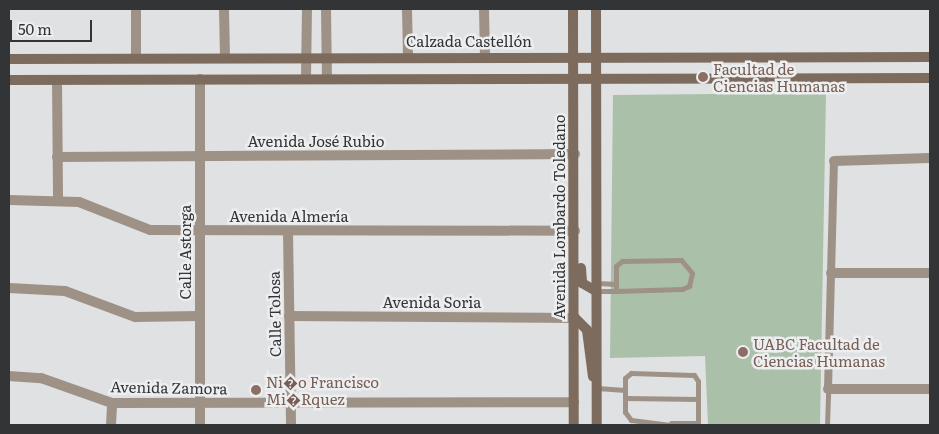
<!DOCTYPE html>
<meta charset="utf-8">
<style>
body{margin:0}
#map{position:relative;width:939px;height:434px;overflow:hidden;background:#e0e1e3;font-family:Literata,serif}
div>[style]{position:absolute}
.green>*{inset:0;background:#aac0a9}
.service>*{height:5px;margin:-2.5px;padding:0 2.5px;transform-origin:2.5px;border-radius:2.5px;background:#9e9287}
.pedestrian>*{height:8px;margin:-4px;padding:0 4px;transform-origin:4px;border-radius:4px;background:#9e9287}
.minor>*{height:10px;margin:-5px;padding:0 5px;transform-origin:5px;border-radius:5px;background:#9e9287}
.tertiary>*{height:10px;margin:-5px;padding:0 5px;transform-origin:5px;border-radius:5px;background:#9e9287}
.secondary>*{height:10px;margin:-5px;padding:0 5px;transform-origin:5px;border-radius:5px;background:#7d6c5d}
.dots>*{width:14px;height:14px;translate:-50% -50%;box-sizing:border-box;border:2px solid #edeef0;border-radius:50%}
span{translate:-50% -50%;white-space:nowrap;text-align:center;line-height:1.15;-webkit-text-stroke:5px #edeef0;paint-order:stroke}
.street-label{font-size:15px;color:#333435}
.education-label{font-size:15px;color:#785e54}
.left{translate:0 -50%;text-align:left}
.frame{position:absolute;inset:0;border:10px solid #333435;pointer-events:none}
.scale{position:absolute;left:10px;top:20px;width:82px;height:22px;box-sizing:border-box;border:2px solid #333435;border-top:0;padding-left:6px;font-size:15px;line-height:18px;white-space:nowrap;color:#333435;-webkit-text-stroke:4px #edeef0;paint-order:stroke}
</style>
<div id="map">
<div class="green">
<i style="clip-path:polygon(826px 93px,820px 425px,708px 425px,705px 356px,610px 358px,613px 95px)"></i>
</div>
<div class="service">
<i style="left:597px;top:283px;width:19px;rotate:3deg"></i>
<i style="left:597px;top:291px;width:19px"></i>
<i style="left:616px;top:291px;width:66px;rotate:-1.7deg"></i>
<i style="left:682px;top:289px;width:8px;rotate:-23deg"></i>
<i style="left:689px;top:286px;width:13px;rotate:-77deg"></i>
<i style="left:692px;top:273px;width:17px;rotate:-130deg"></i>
<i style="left:681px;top:260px;width:59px;rotate:179deg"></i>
<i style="left:622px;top:261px;width:8px;rotate:140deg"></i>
<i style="left:616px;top:266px;width:25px;rotate:90deg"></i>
<i style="left:597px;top:388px;width:28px;rotate:4deg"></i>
<i style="left:625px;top:390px;width:22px;rotate:90deg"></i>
<i style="left:625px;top:412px;width:10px;rotate:53deg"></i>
<i style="left:631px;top:420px;width:40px;rotate:7.1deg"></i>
<i style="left:625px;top:390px;width:12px;rotate:-90deg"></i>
<i style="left:625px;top:378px;width:8px;rotate:-40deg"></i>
<i style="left:631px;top:373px;width:63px;rotate:1.8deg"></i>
<i style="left:694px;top:375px;width:7px;rotate:56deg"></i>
<i style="left:698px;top:381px;width:44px;rotate:90deg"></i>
<i style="left:625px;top:398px;width:73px;rotate:0.8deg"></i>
<i style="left:671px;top:423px;width:27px"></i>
<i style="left:827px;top:425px;width:36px;rotate:-88deg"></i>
</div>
<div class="pedestrian">
<i style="left:828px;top:389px;width:228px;rotate:-88.5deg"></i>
</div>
<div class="minor">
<i style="left:136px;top:9px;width:49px;rotate:90deg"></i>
<i style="left:224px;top:9px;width:48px;rotate:88.8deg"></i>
<i style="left:407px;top:9px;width:47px;rotate:88.8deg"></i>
<i style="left:484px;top:9px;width:47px;rotate:88.8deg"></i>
<i style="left:57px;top:80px;width:120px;rotate:89.5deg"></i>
<i style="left:57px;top:157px;width:518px;rotate:-0.33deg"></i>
<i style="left:834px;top:161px;width:96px;rotate:-1.8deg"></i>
<i style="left:9px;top:200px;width:70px;rotate:1.6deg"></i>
<i style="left:79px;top:202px;width:76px;rotate:21.5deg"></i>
<i style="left:150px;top:230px;width:425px;rotate:0.1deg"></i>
<i style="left:288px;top:232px;width:193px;rotate:89.1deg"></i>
<i style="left:831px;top:273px;width:99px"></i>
<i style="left:9px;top:288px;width:56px;rotate:3.1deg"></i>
<i style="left:65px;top:291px;width:75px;rotate:20.4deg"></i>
<i style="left:135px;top:317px;width:64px;rotate:-0.9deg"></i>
<i style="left:289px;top:316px;width:286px;rotate:0.4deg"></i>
<i style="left:9px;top:376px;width:32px;rotate:4deg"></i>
<i style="left:41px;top:378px;width:75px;rotate:19.4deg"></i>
<i style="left:112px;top:403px;width:462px;rotate:-0.1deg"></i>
<i style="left:828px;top:389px;width:102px"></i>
<i style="left:111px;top:425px;width:22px;rotate:-87deg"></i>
<i style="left:200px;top:425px;width:346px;rotate:-90deg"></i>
</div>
<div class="tertiary">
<i style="left:326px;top:9px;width:69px;rotate:89.2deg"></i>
<i style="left:306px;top:78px;width:69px;rotate:-89.2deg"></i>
</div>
<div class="secondary">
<i style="left:573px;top:9px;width:416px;rotate:89.9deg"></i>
<i style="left:596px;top:9px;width:416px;rotate:89.9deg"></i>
<i style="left:9px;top:59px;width:921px;rotate:-0.12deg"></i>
<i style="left:9px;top:80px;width:921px;rotate:-0.12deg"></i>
<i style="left:581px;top:268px;width:15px;rotate:86deg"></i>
<i style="left:582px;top:283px;width:16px;rotate:30deg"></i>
<i style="left:575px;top:318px;width:17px;rotate:45deg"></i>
<i style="left:587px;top:330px;width:47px;rotate:82.7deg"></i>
</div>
<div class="dots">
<i style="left:703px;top:77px;background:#8d6e63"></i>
<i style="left:743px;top:352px;background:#8d6e63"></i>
<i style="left:256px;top:390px;background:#8d6e63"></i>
</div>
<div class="street-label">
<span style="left:469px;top:41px">Calzada Castellón</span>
<span style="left:316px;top:141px">Avenida José Rubio</span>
<span style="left:289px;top:216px">Avenida Almería</span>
<span style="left:559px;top:217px;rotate:-90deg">Avenida Lombardo Toledano</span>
<span style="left:185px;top:252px;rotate:-90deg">Calle Astorga</span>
<span style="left:432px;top:302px">Avenida Soria</span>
<span style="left:274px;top:314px;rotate:-91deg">Calle Tolosa</span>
<span style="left:169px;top:387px;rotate:1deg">Avenida Zamora</span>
</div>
<div class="education-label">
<span class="left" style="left:713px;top:77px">Facultad de<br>Ciencias Humanas</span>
<span class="left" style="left:753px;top:352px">UABC Facultad de<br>Ciencias Humanas</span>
<span class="left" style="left:266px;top:390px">Ni�o Francisco<br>Mi�Rquez</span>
</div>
<div class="frame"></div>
<div class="scale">50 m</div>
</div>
